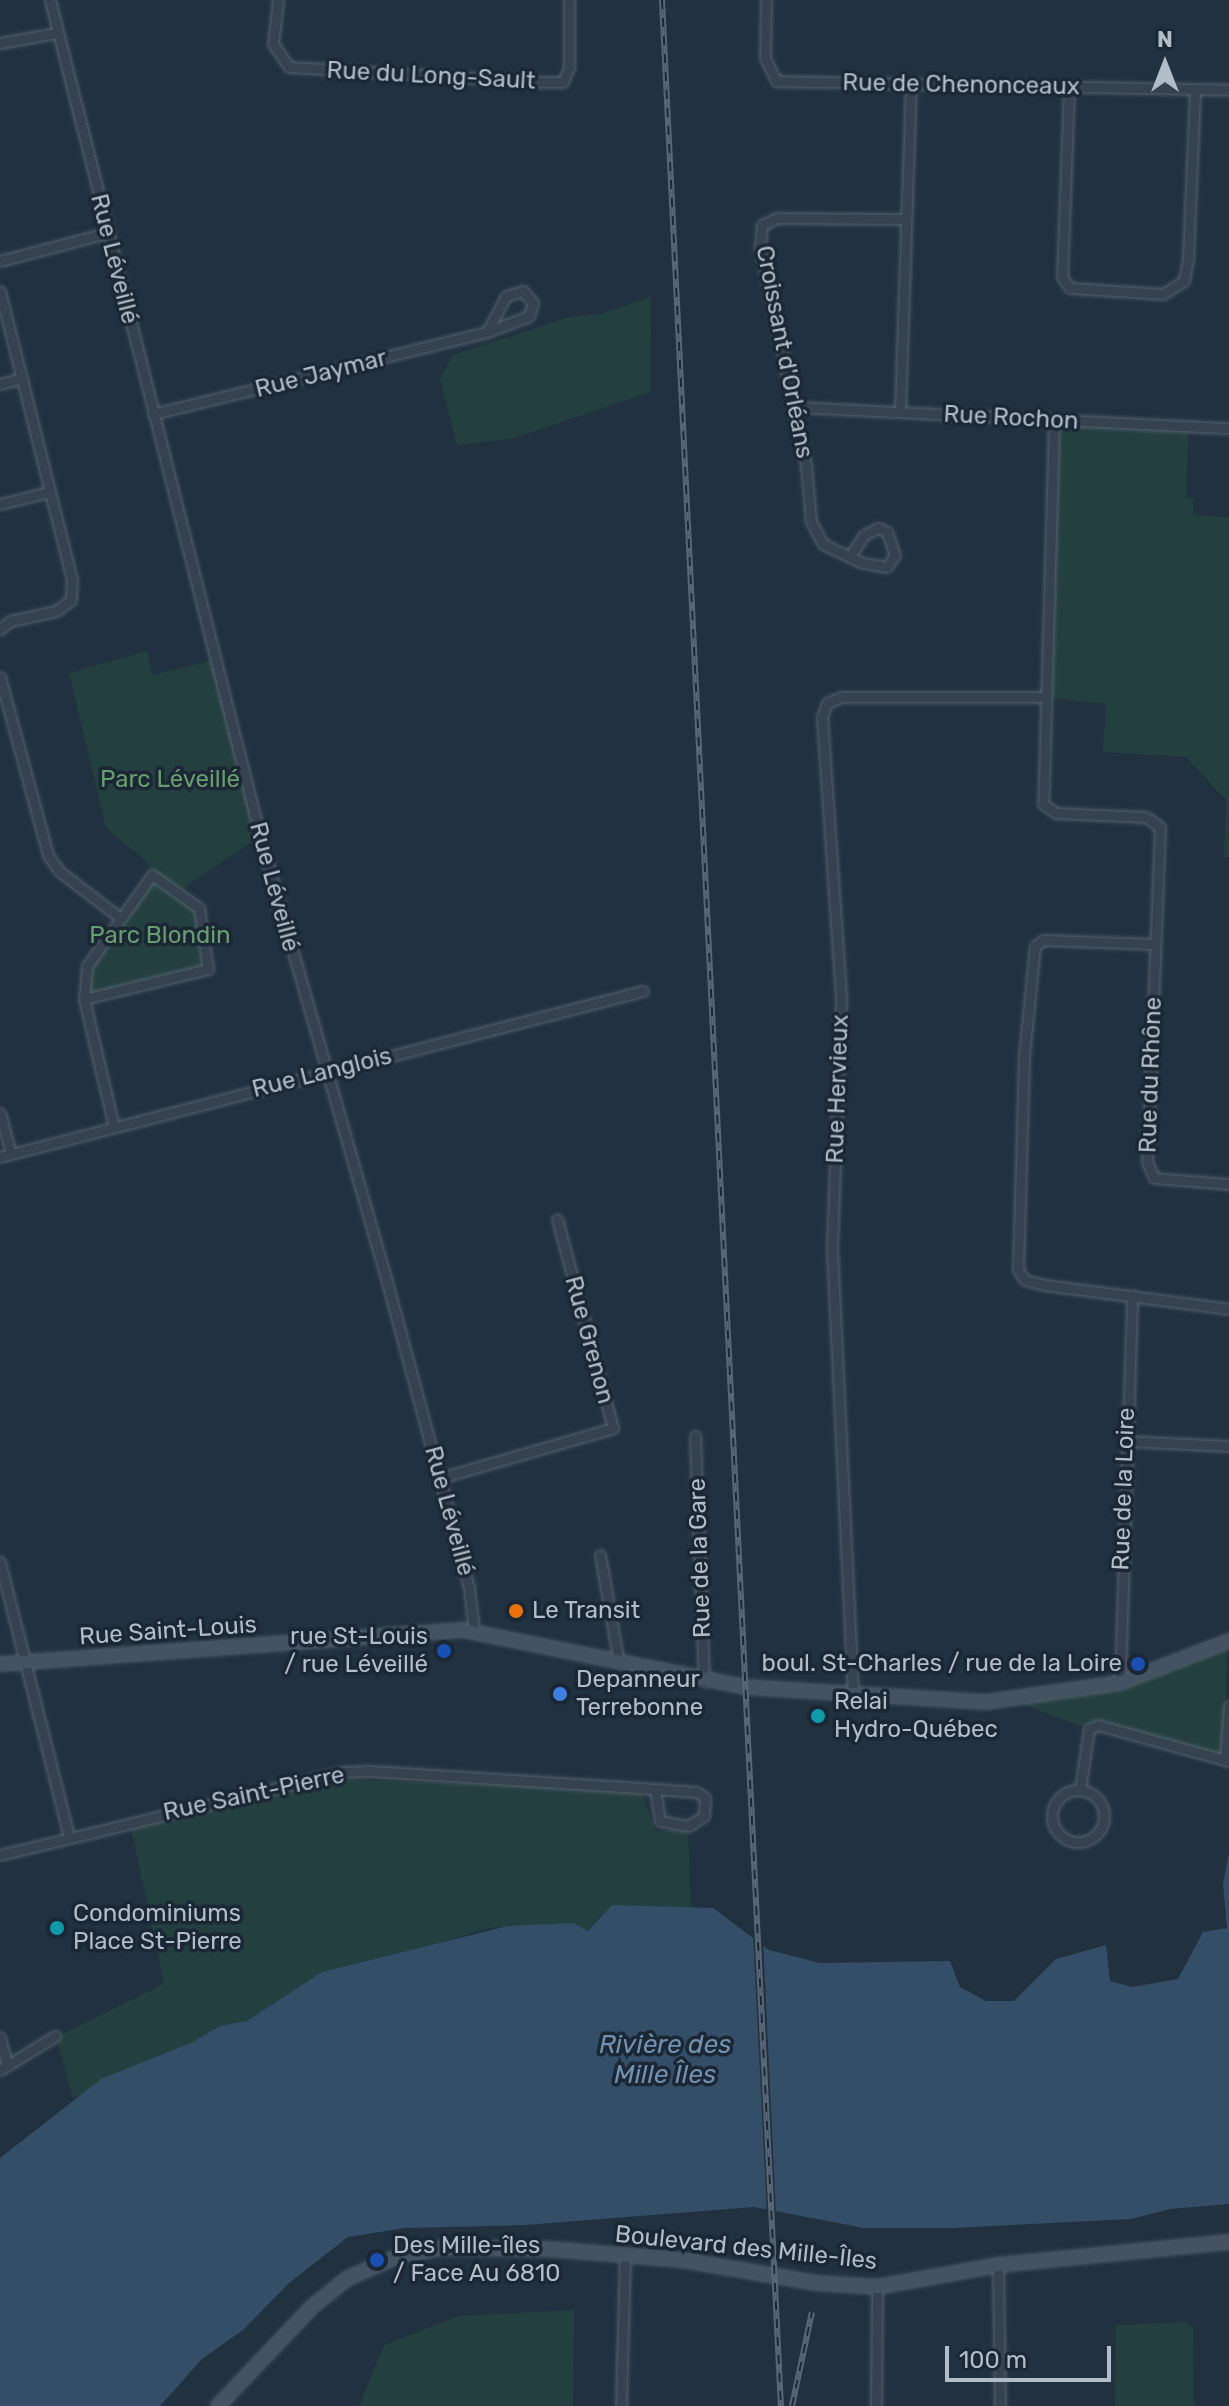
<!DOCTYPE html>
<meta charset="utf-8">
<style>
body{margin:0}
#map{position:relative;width:1229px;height:2406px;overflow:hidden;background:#22313f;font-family:Rubik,sans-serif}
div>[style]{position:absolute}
.green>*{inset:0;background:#243f40}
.water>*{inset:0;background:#344e67}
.pier>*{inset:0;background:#22313f}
.roads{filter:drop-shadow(0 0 2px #54606d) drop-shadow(0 0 2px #54606d)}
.street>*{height:9px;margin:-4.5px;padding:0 4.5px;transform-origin:4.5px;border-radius:4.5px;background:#36424f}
.street>.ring{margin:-4.5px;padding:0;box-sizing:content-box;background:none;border:9px solid #36424f;border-radius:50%}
.secondary>*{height:12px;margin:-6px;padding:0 6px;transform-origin:6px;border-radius:6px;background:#445262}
.rail>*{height:6px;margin-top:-3px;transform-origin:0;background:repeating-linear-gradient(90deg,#1b2734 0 9px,#586776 0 18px);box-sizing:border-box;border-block:2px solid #586776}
.dots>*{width:22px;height:22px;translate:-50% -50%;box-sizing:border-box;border:4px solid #1b2734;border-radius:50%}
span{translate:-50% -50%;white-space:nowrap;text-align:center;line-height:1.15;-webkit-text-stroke:7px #1b2734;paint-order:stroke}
.street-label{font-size:24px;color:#b2bdca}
.park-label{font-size:24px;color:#679d6f}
.poi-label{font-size:24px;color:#b2bdca}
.left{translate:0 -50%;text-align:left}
.right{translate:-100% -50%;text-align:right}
.water-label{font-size:26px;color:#7091af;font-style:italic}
.north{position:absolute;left:1125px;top:24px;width:80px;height:80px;-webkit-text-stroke:6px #1b2734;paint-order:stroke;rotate:0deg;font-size:22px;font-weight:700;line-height:32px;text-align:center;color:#b2bdca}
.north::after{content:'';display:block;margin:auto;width:28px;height:36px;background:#b2bdca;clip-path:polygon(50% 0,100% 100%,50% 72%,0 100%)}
.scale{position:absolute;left:945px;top:2346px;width:166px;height:36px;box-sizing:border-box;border:4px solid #b2bdca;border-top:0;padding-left:10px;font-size:24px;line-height:28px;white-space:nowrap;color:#b2bdca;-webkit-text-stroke:6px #1b2734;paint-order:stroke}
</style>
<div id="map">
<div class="green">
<i style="clip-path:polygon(651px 297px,650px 392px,511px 439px,457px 445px,440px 379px,453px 355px,569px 317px,600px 314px)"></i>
<i style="clip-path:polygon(1054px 421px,1189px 426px,1186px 497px,1193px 498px,1193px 515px,1229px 517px,1229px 857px,1224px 857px,1226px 800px,1186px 757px,1103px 752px,1106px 704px,1044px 697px)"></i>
<i style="clip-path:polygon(147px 651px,152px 675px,215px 660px,260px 836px,179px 891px,199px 909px,208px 969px,84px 999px,83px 979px,152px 875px,146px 861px,106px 828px,69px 673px)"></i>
<i style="clip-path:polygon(1227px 1642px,1225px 1760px,1098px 1725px,1089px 1729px,1005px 1698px,1078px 1691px)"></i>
<i style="clip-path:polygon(338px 1780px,640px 1788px,656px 1831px,688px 1829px,691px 1914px,595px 1923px,587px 1931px,494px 1927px,462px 1936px,308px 1985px,255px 2018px,73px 2098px,56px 2037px,164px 1984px,130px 1822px)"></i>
<i style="clip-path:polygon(574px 2310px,573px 2406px,359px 2406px,384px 2345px,459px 2316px)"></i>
<i style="clip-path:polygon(1186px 2322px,1193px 2328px,1194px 2406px,1115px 2406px,1116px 2325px)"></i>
</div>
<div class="water">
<i style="clip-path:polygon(1229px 1852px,1229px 2204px,1170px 2209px,1131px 2219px,952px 2228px,864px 2228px,754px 2207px,525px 2225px,405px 2228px,348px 2237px,289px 2283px,243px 2330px,202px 2359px,160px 2406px,0 2406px,0 2158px,101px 2079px,191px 2043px,220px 2026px,247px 2021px,322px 1972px,508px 1926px,573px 1923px,588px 1931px,612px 1905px,713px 1908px,769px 1950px,820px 1963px,950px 1961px,960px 1987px,986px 2001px,1014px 2001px,1056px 1959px,1106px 1945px,1110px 1981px,1132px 1987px,1178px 1979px,1203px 1932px,1227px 1928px,1223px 1884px)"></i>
</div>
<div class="pier">
<i style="clip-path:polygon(753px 1933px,763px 1940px,776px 2215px,767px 2213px)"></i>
</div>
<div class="roads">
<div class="street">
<i style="left:50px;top:0;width:862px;rotate:75.9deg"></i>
<i style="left:260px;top:836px;width:464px;rotate:74.1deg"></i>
<i style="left:387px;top:1282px;width:317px;rotate:75deg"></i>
<i style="left:469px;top:1588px;width:43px;rotate:83.4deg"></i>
<i style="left:278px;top:0;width:44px;rotate:96.5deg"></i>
<i style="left:273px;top:44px;width:28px;rotate:55deg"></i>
<i style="left:289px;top:67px;width:255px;rotate:3.4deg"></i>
<i style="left:544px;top:82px;width:19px"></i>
<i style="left:563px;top:82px;width:15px;rotate:-67deg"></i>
<i style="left:569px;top:68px;width:68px;rotate:-90deg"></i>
<i style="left:766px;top:0;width:58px;rotate:91deg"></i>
<i style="left:765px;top:58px;width:25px;rotate:64deg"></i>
<i style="left:776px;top:81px;width:453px;rotate:1.1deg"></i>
<i style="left:0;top:43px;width:58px;rotate:-10deg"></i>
<i style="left:1069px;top:87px;width:190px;rotate:92.1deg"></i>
<i style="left:1062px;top:277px;width:14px;rotate:54deg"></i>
<i style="left:1070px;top:288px;width:93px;rotate:3.7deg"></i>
<i style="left:1163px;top:294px;width:25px;rotate:-32deg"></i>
<i style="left:1184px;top:281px;width:23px;rotate:-80deg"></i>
<i style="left:1188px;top:258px;width:169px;rotate:-87.6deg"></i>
<i style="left:0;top:261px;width:111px;rotate:-14.7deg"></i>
<i style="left:0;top:291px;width:297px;rotate:76deg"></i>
<i style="left:72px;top:579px;width:21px;rotate:93deg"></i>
<i style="left:71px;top:600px;width:19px;rotate:144deg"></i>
<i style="left:56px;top:611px;width:47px;rotate:167.7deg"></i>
<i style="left:10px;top:621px;width:13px;rotate:141deg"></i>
<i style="left:0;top:384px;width:23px;rotate:-15deg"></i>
<i style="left:794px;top:407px;width:436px;rotate:2.8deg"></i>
<i style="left:900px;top:411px;width:327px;rotate:-88.1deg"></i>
<i style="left:153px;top:414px;width:344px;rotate:-13.8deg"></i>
<i style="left:487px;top:332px;width:45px;rotate:-20.9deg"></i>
<i style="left:529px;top:316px;width:14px;rotate:-73deg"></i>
<i style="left:533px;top:303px;width:16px;rotate:-130deg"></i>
<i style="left:523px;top:291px;width:18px;rotate:164deg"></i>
<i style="left:506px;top:296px;width:41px;rotate:117.8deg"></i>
<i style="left:1054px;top:421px;width:383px;rotate:91.6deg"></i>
<i style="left:1043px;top:804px;width:16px;rotate:35deg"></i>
<i style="left:1056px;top:813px;width:90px;rotate:2.5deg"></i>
<i style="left:1146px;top:817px;width:17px;rotate:36deg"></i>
<i style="left:1160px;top:827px;width:335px;rotate:92.2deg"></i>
<i style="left:1147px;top:1162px;width:17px;rotate:66deg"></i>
<i style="left:1154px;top:1178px;width:75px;rotate:4.6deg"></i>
<i style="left:0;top:504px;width:50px;rotate:-13.8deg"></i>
<i style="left:850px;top:556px;width:25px;rotate:-56deg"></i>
<i style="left:864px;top:535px;width:16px;rotate:-27deg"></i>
<i style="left:878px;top:528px;width:10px;rotate:24deg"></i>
<i style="left:887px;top:532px;width:24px;rotate:71deg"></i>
<i style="left:895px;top:555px;width:14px;rotate:124deg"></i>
<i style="left:887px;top:567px;width:27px;rotate:-170deg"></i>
<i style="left:860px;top:562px;width:41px;rotate:-154.1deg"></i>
<i style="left:823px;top:544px;width:26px;rotate:-118deg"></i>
<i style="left:811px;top:521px;width:56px;rotate:-95.1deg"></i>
<i style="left:806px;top:465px;width:223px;rotate:-101.9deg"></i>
<i style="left:760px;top:247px;width:22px;rotate:-85deg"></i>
<i style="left:762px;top:225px;width:17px;rotate:-25deg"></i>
<i style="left:777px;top:218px;width:129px;rotate:0.4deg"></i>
<i style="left:0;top:677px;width:184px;rotate:74.9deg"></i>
<i style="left:48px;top:855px;width:19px;rotate:55deg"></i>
<i style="left:59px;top:871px;width:76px;rotate:37.5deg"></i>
<i style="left:1155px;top:944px;width:112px;rotate:-178deg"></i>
<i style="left:1043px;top:940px;width:10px;rotate:143deg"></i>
<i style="left:1035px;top:946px;width:112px;rotate:95.7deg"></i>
<i style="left:1024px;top:1057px;width:213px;rotate:91.6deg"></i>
<i style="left:1018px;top:1270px;width:12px;rotate:55deg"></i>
<i style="left:1025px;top:1280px;width:21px;rotate:14deg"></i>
<i style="left:1045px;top:1285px;width:186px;rotate:7.4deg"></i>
<i style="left:84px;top:999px;width:128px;rotate:-13.6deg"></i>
<i style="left:208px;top:969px;width:62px;rotate:-98.4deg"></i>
<i style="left:199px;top:908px;width:57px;rotate:-144.9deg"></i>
<i style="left:152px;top:875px;width:112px;rotate:125.5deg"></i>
<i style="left:87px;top:966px;width:33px;rotate:95deg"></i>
<i style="left:84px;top:999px;width:131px;rotate:76.8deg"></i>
<i style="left:0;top:1113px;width:42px;rotate:75deg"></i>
<i style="left:0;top:1157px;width:664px;rotate:-14.48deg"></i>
<i style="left:695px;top:1436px;width:245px;rotate:87.9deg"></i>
<i style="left:1126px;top:1441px;width:103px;rotate:2.8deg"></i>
<i style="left:440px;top:1478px;width:180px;rotate:-16.1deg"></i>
<i style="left:613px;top:1428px;width:216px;rotate:-105deg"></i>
<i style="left:600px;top:1555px;width:110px;rotate:80deg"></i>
<i style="left:0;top:1562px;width:284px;rotate:75.9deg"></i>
<i style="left:1120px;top:1683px;width:388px;rotate:-88.2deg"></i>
<i style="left:853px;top:1694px;width:447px;rotate:-92.7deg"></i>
<i style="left:832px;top:1247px;width:251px;rotate:-87.9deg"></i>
<i style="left:841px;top:996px;width:280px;rotate:-93.9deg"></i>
<i style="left:822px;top:717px;width:15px;rotate:-70deg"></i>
<i style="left:827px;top:703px;width:15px;rotate:-23deg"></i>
<i style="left:841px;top:697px;width:203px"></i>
<i style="left:1225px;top:1760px;width:54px;rotate:-85.8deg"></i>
<i class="ring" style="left:1052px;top:1790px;width:43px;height:43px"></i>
<i style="left:1080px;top:1790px;width:62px;rotate:-81.6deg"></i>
<i style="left:1089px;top:1729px;width:10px;rotate:-24deg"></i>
<i style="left:1098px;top:1725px;width:136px;rotate:15.4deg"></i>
<i style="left:0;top:1855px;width:353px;rotate:-13.6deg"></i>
<i style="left:343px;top:1772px;width:27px;rotate:-2deg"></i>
<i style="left:370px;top:1771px;width:271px;rotate:3.6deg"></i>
<i style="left:640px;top:1788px;width:15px;rotate:4deg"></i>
<i style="left:655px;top:1789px;width:42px;rotate:4.1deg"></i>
<i style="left:697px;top:1792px;width:10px;rotate:37deg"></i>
<i style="left:705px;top:1798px;width:18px;rotate:93deg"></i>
<i style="left:704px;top:1816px;width:19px;rotate:148deg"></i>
<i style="left:688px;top:1826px;width:28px;rotate:-170deg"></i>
<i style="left:660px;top:1821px;width:32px;rotate:-99deg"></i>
<i style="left:0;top:2037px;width:29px;rotate:76deg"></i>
<i style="left:0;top:2070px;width:65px;rotate:-31.7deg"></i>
<i style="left:998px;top:2265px;width:141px;rotate:89.2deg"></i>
<i style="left:621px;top:2406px;width:148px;rotate:-88.5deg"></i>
<i style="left:876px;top:2406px;width:119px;rotate:-89.5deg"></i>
</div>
<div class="secondary">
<i style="left:0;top:1664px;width:464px;rotate:-4.2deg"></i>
<i style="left:463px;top:1630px;width:288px;rotate:11.4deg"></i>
<i style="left:745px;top:1687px;width:241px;rotate:3.6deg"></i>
<i style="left:986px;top:1702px;width:135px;rotate:-8.1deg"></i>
<i style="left:1120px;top:1683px;width:117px;rotate:-21.1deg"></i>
<i style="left:218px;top:2406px;width:138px;rotate:-46.5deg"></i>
<i style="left:313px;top:2306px;width:45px;rotate:-38.7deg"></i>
<i style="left:348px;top:2278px;width:56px;rotate:-23.3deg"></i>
<i style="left:399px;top:2256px;width:43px;rotate:-10.8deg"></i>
<i style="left:441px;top:2248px;width:107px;rotate:0.5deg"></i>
<i style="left:548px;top:2249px;width:135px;rotate:4.7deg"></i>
<i style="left:683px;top:2260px;width:135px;rotate:9.8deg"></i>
<i style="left:816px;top:2283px;width:61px;rotate:3.8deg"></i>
<i style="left:877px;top:2287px;width:123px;rotate:-10.3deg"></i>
<i style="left:998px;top:2265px;width:232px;rotate:-5.7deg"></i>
</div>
</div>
<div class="rail">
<i style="left:662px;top:0;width:2409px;rotate:87.17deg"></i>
<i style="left:792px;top:2406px;width:96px;rotate:-78deg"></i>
</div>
<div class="dots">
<i style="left:516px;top:1611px;background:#e8710a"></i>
<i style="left:444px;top:1651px;background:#1a4fb4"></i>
<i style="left:1138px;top:1664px;background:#1a4fb4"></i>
<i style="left:560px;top:1694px;background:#3f7fe0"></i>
<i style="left:818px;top:1716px;background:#0f9aa8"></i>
<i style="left:57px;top:1928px;background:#0f9aa8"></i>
<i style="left:377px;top:2260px;background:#1a4fb4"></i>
</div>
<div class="street-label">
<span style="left:431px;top:76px;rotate:3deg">Rue du Long-Sault</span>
<span style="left:961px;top:85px;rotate:1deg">Rue de Chenonceaux</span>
<span style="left:114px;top:259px;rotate:76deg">Rue Léveillé</span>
<span style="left:784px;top:352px;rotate:79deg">Croissant d'Orléans</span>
<span style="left:321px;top:374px;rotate:-14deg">Rue Jaymar</span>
<span style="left:1011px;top:418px;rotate:3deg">Rue Rochon</span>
<span style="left:274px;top:887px;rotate:75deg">Rue Léveillé</span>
<span style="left:322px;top:1073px;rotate:-14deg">Rue Langlois</span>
<span style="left:1151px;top:1075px;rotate:-88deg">Rue du Rhône</span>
<span style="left:838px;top:1089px;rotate:-88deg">Rue Hervieux</span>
<span style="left:589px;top:1340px;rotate:75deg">Rue Grenon</span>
<span style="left:1124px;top:1489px;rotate:-88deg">Rue de la Loire</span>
<span style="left:449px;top:1511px;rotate:75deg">Rue Léveillé</span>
<span style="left:700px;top:1558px;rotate:-92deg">Rue de la Gare</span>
<span style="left:168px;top:1631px;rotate:-4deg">Rue Saint-Louis</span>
<span style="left:254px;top:1794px;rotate:-12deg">Rue Saint-Pierre</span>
<span style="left:746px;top:2248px;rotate:6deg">Boulevard des Mille-Îles</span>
</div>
<div class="park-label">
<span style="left:170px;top:780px">Parc Léveillé</span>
<span style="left:160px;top:936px">Parc Blondin</span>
</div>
<div class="poi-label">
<span class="left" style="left:532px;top:1611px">Le Transit</span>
<span class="right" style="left:428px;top:1651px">rue St-Louis<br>/ rue Léveillé</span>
<span class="right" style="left:1122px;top:1664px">boul. St-Charles / rue de la Loire</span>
<span class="left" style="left:576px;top:1694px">Depanneur<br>Terrebonne</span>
<span class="left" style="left:834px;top:1716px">Relai<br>Hydro-Québec</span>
<span class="left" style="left:73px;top:1928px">Condominiums<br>Place St-Pierre</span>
<span class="left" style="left:393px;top:2260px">Des Mille-îles<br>/ Face Au 6810</span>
</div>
<div class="water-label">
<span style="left:665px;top:2060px">Rivière des<br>Mille Îles</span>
</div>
<div class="north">N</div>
<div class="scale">100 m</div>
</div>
